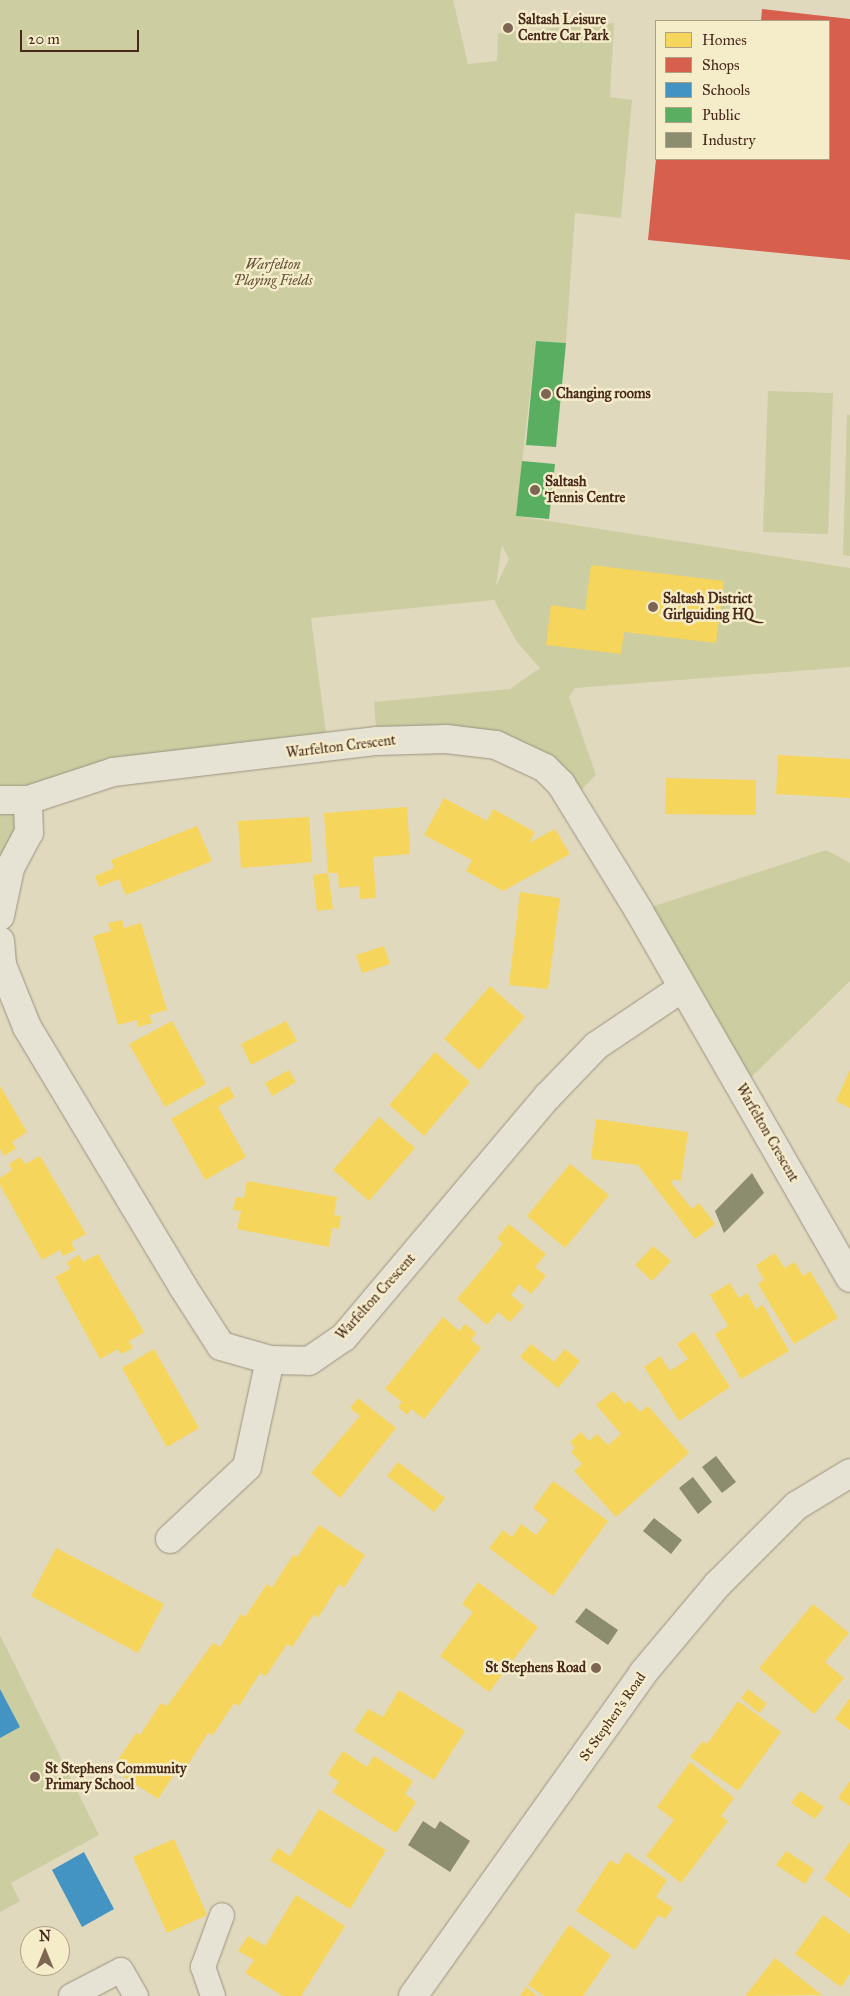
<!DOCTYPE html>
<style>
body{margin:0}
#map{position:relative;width:850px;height:1996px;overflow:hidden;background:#e1d9bd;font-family:"IM FELL Great Primer",serif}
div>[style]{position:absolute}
.green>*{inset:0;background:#cccda1}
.homes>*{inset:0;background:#f6d55c}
.shops>*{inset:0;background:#d6604d}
.schools>*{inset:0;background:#4393c3}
.public>*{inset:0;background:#5aae61}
.industry>*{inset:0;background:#8c8c6e}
.roads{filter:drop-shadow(0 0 1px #9b9280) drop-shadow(0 0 1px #9b9280)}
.service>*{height:24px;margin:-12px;padding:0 12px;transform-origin:12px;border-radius:12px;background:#e6e2d4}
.minor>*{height:28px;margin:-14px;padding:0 14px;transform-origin:14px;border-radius:14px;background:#e6e2d4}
.dots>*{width:14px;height:14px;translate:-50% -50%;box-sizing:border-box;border:2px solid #f5ecca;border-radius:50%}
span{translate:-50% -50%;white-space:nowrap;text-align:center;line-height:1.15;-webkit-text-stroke:5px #f5ecca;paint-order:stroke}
.poi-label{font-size:14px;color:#47281a;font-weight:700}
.left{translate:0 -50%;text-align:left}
.right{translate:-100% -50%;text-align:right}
.park-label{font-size:14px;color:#644f36;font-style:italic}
.street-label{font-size:14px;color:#47281a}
.legend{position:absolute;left:655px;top:20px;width:175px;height:140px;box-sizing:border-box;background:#f5ecca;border:1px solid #af9e84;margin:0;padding:6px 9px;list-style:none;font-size:15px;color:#47281a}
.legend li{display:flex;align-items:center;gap:10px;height:25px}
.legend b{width:25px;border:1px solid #af9e84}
.north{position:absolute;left:20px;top:1926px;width:50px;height:50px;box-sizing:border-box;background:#f5ecca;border:1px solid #af9e84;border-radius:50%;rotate:0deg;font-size:14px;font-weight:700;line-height:20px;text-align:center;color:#47281a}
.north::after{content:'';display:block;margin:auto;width:18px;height:22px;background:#7d6653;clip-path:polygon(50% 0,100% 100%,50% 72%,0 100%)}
.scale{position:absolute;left:20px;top:30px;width:119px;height:22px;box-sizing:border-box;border:2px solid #47281a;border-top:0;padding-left:6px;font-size:15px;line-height:18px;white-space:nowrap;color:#47281a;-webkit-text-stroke:4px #f5ecca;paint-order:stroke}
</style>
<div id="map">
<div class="green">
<i style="clip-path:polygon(evenodd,0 0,453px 0,468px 64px,497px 61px,498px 33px,614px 23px,610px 97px,632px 100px,621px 218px,575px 213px,566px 343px,536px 341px,516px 516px,850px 568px,850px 667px,575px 688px,569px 697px,596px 775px,571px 800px,496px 745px,377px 741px,374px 702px,510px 689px,540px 668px,517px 642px,494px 600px,311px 618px,328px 748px,28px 800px,0 916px,0 0,502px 545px,509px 559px,496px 586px,496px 585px,502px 545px)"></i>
<i style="clip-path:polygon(768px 391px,833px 393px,828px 534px,763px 532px)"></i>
<i style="clip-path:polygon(847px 414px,850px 415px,850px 556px,843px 555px)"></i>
<i style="clip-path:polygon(826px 850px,850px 863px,850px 981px,741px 1087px,639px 911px)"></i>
<i style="clip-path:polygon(0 1635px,99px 1835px,11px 1883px,20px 1901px,0 1912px)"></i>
</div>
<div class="homes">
<i style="clip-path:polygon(591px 565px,724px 581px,716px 643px,624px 632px,621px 654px,546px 645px,551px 605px,585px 610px)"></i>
<i style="clip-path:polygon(778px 755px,850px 759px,850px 798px,776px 794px)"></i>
<i style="clip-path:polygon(666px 778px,756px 780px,756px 815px,665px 814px)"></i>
<i style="clip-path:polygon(444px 798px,487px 821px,493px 809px,535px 832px,529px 843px,555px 829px,570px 854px,503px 891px,466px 871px,472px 860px,424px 835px)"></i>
<i style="clip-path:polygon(407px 807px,410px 854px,373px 857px,376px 898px,360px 899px,359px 886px,339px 888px,338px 873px,328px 873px,324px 813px)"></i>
<i style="clip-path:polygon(309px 817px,312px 862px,241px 868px,238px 821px)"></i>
<i style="clip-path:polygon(197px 826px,212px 861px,126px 895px,119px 879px,99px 887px,95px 876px,114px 868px,111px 860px)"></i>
<i style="clip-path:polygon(328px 873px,333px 909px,317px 911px,313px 875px)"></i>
<i style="clip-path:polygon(520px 892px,560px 898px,548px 989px,509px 985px)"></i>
<i style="clip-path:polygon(122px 920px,124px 928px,141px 923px,167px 1010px,149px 1015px,152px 1023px,138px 1027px,137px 1020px,118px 1025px,93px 936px,111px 931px,108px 923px)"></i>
<i style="clip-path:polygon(384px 946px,390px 964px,362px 973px,356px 955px)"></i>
<i style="clip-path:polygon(490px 986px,525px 1017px,479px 1070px,444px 1039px)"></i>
<i style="clip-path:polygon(172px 1021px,206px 1084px,165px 1107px,129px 1044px)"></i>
<i style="clip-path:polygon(286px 1021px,297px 1041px,251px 1065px,241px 1044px)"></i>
<i style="clip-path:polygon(435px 1052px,470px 1082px,424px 1136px,389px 1105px)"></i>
<i style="clip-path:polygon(289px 1070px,296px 1082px,272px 1096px,265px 1083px)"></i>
<i style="clip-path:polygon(850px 1070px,850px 1108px,836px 1101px)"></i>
<i style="clip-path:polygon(0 1086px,27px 1132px,12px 1142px,16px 1148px,4px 1156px,0 1149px)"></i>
<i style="clip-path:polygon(228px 1086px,235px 1097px,218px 1107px,246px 1157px,205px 1180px,171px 1119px)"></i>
<i style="clip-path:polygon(379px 1117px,415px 1148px,369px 1201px,333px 1170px)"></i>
<i style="clip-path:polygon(596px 1119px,688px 1132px,681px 1181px,673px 1179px,672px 1184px,692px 1209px,699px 1203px,715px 1224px,695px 1239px,638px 1165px,591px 1159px)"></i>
<i style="clip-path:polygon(40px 1156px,86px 1234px,71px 1242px,75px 1250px,63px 1256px,60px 1250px,42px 1260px,0 1185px,0 1178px,12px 1170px,9px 1164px,20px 1157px,25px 1164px)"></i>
<i style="clip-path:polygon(570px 1164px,609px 1195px,565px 1248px,527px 1216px)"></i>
<i style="clip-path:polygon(247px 1181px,337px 1197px,334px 1215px,341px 1216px,339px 1229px,332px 1228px,329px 1247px,237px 1229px,241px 1211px,233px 1210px,236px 1197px,244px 1198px)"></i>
<i style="clip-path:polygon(509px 1224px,546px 1254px,535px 1267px,546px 1276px,531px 1294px,519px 1284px,511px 1295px,524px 1306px,510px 1322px,498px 1312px,487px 1325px,457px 1299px,503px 1244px,497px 1238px)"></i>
<i style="clip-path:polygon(653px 1246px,671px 1261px,652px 1281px,635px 1265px)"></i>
<i style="clip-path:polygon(775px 1253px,784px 1268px,795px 1262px,803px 1276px,810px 1271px,838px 1318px,794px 1344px,758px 1284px,764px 1280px,756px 1265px)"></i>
<i style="clip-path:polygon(98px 1254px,144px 1332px,129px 1341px,133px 1348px,121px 1354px,118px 1349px,100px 1359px,55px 1277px,70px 1269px,67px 1262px,79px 1255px,83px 1262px)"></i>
<i style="clip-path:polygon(730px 1283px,739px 1298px,747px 1293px,756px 1309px,763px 1305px,789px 1351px,741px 1379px,715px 1334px,728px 1326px,710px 1295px)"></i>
<i style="clip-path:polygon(443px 1317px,459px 1331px,465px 1324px,476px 1333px,471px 1340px,481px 1348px,424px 1419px,411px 1409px,407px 1415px,398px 1407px,402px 1402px,385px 1389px)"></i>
<i style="clip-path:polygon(694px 1332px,730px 1387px,679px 1421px,644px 1367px,660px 1356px,670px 1371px,688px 1359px,677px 1344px)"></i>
<i style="clip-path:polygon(531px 1344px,554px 1362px,565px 1349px,580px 1361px,558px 1388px,520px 1357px)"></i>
<i style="clip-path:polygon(154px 1349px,199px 1428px,167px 1447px,122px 1368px)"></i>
<i style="clip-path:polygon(613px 1391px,625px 1404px,629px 1400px,640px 1412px,648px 1406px,689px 1453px,616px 1517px,574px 1471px,582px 1464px,571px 1452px,575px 1448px,570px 1442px,581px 1432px,589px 1441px,597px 1434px,608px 1445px,621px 1434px,596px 1405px)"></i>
<i style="clip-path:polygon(358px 1398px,396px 1428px,340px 1498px,311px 1473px,360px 1416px,350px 1408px)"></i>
<i style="clip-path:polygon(398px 1462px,445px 1498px,434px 1512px,387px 1476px)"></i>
<i style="clip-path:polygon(553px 1481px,608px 1521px,553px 1596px,489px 1548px,503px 1530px,512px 1537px,521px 1524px,536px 1535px,548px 1520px,533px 1508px)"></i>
<i style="clip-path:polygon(319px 1525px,365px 1555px,344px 1588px,339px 1584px,318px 1618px,314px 1614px,292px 1647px,287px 1644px,266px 1676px,260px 1673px,239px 1706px,234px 1703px,213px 1735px,208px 1733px,187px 1766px,182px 1762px,158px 1799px,112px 1769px,136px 1733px,140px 1735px,161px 1703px,167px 1706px,213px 1643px,220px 1647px,241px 1614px,245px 1617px,267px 1584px,272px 1588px,293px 1555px,297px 1557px)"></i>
<i style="clip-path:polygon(56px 1548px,164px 1604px,138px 1653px,31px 1596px)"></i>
<i style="clip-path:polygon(478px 1582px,538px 1627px,489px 1692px,440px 1656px,473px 1612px,462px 1604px)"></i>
<i style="clip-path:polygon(813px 1604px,849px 1633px,825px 1662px,844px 1678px,814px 1714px,759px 1668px)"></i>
<i style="clip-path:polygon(748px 1689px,767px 1704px,759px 1713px,741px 1698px)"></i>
<i style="clip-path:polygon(399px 1690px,465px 1731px,434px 1780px,354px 1731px,368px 1709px,383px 1717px)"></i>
<i style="clip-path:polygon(849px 1699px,850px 1700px,850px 1730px,835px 1719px)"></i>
<i style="clip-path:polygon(738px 1701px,781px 1732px,738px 1791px,690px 1757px,703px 1741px,707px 1744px)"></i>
<i style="clip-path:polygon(343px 1751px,367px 1767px,374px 1756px,413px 1781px,405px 1794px,416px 1802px,396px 1833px,332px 1792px,339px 1782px,328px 1774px)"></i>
<i style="clip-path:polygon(690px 1762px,734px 1798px,721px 1816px,728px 1821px,681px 1883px,646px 1856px,674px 1820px,657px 1807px)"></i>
<i style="clip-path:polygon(850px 1781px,850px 1806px,838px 1798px)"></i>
<i style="clip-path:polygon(800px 1791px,824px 1807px,815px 1819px,791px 1803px)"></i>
<i style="clip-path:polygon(319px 1809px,386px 1850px,350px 1909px,270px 1860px,278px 1848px,290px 1856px)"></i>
<i style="clip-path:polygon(174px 1839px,207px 1915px,167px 1933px,133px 1857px)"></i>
<i style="clip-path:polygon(850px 1842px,850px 1898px,824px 1879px)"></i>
<i style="clip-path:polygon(786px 1851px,814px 1869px,805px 1884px,776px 1865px)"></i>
<i style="clip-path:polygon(626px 1852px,667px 1880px,656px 1897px,673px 1908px,665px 1919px,658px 1915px,635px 1950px,576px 1911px,610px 1860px,618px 1865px)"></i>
<i style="clip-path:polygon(296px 1895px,345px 1926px,301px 1996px,283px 1996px,245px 1973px,254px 1960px,238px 1951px,248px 1936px,265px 1946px)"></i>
<i style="clip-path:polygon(823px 1915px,850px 1934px,850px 1974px,841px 1987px,795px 1954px)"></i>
<i style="clip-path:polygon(569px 1925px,611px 1955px,583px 1996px,544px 1996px,528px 1985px)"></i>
<i style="clip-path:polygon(775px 1958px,822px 1995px,745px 1996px)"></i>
<i style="clip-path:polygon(526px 1987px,537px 1996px,520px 1996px)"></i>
</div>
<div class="shops">
<i style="clip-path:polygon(762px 9px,850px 19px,850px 260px,648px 240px,656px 159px,829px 159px,829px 21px,761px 21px)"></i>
</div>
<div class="schools">
<i style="clip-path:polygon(0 1689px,20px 1727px,0 1738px)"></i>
<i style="clip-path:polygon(84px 1852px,114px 1909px,82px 1927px,52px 1870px)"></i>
</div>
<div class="public">
<i style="clip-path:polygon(536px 341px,566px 343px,556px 447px,526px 445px)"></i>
<i style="clip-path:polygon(522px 461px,555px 464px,549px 519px,516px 516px)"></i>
</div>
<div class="industry">
<i style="clip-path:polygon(752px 1173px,764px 1193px,724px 1233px,715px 1211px)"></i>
<i style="clip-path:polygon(716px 1456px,736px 1482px,722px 1493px,702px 1467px)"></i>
<i style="clip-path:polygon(693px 1477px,712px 1502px,698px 1514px,679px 1488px)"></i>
<i style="clip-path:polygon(654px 1518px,682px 1540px,671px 1554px,643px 1531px)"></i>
<i style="clip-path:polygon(586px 1608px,618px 1630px,608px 1645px,575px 1622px)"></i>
<i style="clip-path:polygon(423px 1821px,435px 1829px,440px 1821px,470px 1841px,450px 1872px,408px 1845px)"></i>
</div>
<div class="roads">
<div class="service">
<i style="left:71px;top:1996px;width:56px;rotate:-27.5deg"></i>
<i style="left:121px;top:1970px;width:30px;rotate:60deg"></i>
<i style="left:213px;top:1996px;width:31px;rotate:-109deg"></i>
<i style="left:203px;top:1967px;width:55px;rotate:-69.9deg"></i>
</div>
<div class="minor">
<i style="left:0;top:800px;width:28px"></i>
<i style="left:28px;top:800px;width:89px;rotate:-18.2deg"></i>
<i style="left:113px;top:772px;width:266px;rotate:-6.7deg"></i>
<i style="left:377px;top:741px;width:69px;rotate:-1.7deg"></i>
<i style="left:446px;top:739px;width:50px;rotate:6.8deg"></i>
<i style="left:496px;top:745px;width:54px;rotate:25.1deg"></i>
<i style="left:545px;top:768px;width:23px;rotate:45deg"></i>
<i style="left:561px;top:784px;width:149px;rotate:58.4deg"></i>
<i style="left:639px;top:911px;width:423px;rotate:60.1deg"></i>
<i style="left:0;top:916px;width:49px;rotate:-78.2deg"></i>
<i style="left:10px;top:868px;width:40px;rotate:-62deg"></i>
<i style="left:29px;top:833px;width:33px;rotate:-92deg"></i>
<i style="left:0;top:941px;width:24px;rotate:85deg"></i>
<i style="left:2px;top:965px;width:67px;rotate:68deg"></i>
<i style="left:27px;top:1027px;width:303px;rotate:59deg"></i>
<i style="left:183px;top:1287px;width:70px;rotate:57.2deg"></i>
<i style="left:221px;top:1346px;width:51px;rotate:15.9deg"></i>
<i style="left:270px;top:1360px;width:39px;rotate:1deg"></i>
<i style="left:309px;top:1361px;width:42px;rotate:-34.4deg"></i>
<i style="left:344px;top:1337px;width:314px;rotate:-49.8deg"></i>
<i style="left:547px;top:1097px;width:71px;rotate:-46.1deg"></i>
<i style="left:596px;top:1046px;width:104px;rotate:-34deg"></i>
<i style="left:170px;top:1539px;width:105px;rotate:-43.1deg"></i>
<i style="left:247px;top:1467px;width:109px;rotate:-77.9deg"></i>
<i style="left:413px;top:1996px;width:397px;rotate:-54.5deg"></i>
<i style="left:643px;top:1673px;width:115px;rotate:-49.9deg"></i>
<i style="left:717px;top:1585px;width:112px;rotate:-45deg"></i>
<i style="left:796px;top:1506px;width:63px;rotate:-31.4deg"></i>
</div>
</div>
<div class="dots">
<i style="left:508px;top:28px;background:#7d6653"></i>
<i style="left:546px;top:394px;background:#7d6653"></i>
<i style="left:535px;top:490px;background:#7d6653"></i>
<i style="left:653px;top:607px;background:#7d6653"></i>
<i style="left:596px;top:1668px;background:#7d6653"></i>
<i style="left:35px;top:1777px;background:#7d6653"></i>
</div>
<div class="poi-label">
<span class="left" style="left:518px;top:28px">Saltash Leisure<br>Centre Car Park</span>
<span class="left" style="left:556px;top:394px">Changing rooms</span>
<span class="left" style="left:545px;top:490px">Saltash<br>Tennis Centre</span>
<span class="left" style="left:663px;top:607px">Saltash District<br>Girlguiding HQ</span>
<span class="right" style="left:586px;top:1668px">St Stephens Road</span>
<span class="left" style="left:45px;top:1777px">St Stephens Community<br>Primary School</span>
</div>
<div class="park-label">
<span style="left:273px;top:273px">Warfelton<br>Playing Fields</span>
</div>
<div class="street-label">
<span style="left:341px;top:747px;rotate:-7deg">Warfelton Crescent</span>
<span style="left:767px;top:1133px;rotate:60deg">Warfelton Crescent</span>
<span style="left:376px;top:1297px;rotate:-48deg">Warfelton Crescent</span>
<span style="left:613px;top:1717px;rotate:-55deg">St Stephen's Road</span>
</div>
<ul class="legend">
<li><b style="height:14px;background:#f6d55c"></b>Homes</li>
<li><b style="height:14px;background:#d6604d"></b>Shops</li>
<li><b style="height:14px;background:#4393c3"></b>Schools</li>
<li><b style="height:14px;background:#5aae61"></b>Public</li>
<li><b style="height:14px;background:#8c8c6e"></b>Industry</li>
</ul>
<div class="north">N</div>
<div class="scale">20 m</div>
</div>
